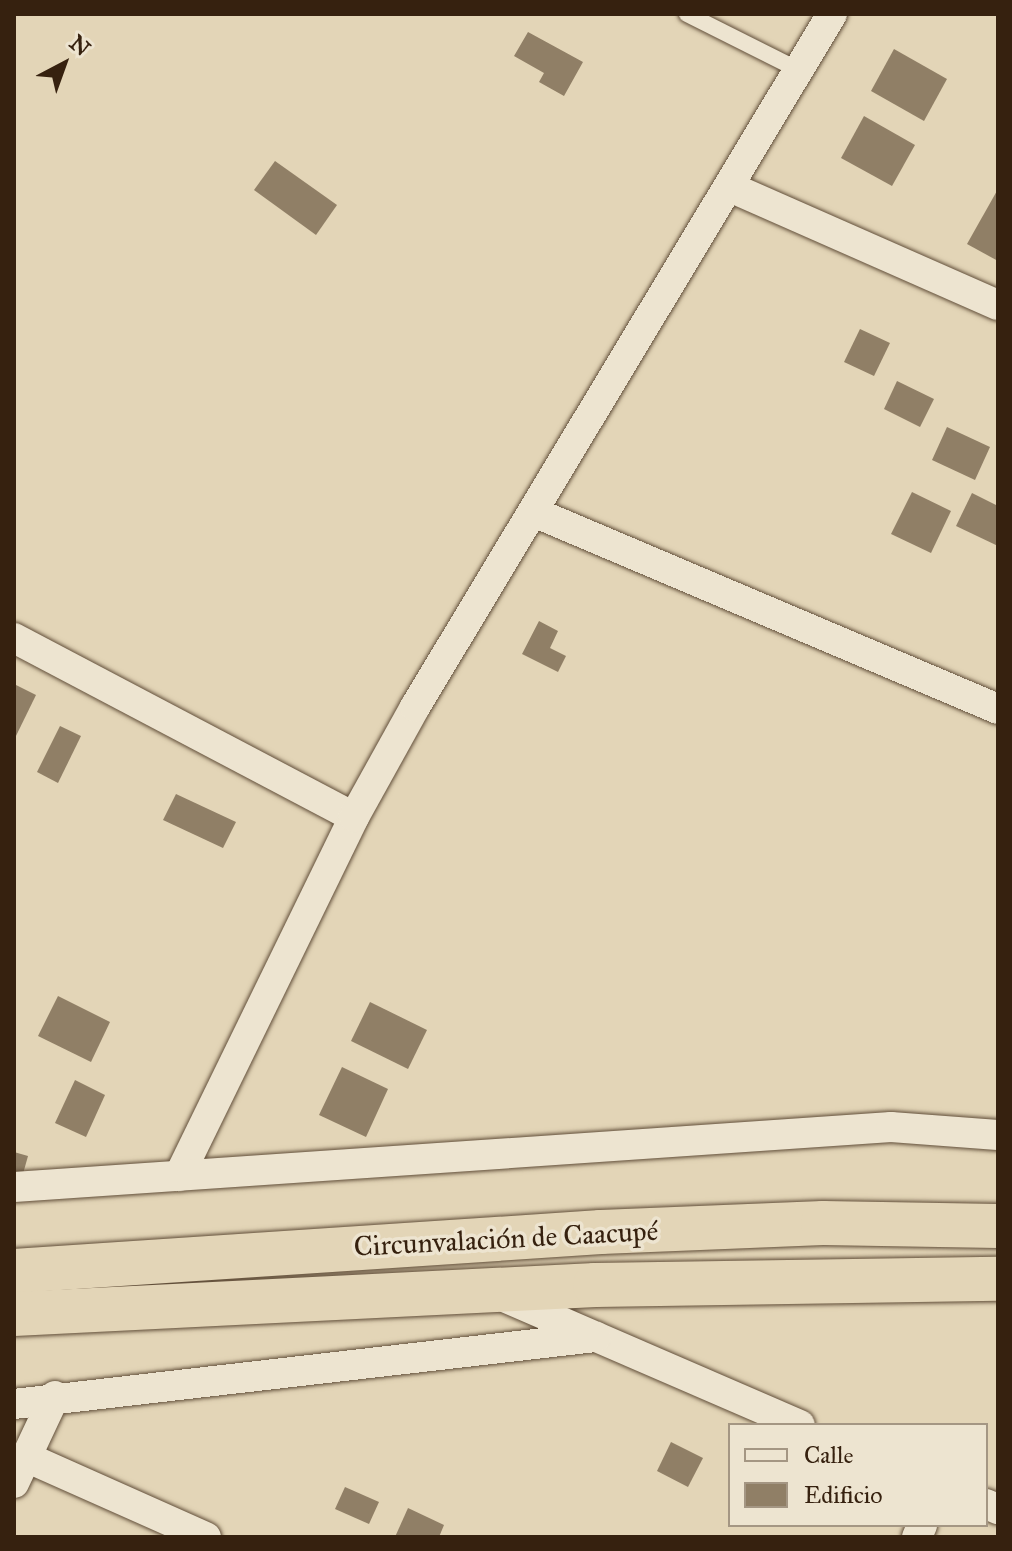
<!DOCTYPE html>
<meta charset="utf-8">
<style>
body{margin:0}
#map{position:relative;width:1012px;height:1551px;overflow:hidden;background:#e3d5b7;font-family:"IM FELL Great Primer",serif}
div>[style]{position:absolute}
.building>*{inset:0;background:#907f66}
.roads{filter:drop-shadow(0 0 2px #614e39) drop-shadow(0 0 2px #614e39)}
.lane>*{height:16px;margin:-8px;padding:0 8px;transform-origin:8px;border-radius:8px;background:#ede4d0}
.street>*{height:30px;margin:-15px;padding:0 15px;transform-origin:15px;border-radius:15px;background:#ede4d0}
.highway>*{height:44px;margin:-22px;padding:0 22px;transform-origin:22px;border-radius:22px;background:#e3d5b7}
span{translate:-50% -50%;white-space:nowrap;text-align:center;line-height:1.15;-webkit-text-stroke:7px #ede4d0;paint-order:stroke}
.street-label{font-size:28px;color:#36210f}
.frame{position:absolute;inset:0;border:16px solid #36210f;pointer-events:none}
.legend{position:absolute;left:728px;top:1423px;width:260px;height:104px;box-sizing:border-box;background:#ede4d0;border:2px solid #a49683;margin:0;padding:10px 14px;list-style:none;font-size:24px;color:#36210f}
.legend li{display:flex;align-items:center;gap:16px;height:40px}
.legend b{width:40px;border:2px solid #a49683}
.north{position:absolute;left:24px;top:24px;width:80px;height:80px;-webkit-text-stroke:6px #ede4d0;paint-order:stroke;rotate:41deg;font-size:22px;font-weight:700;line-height:32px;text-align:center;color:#36210f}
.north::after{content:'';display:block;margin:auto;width:28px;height:36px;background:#36210f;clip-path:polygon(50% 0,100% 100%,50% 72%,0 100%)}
</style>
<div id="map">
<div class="building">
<i style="clip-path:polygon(528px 32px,583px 62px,564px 96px,539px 82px,544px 73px,514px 56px)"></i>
<i style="clip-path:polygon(894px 49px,947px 79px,924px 121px,871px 91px)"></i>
<i style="clip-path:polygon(864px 116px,915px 145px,892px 186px,841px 158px)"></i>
<i style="clip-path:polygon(275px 161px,337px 205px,316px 235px,254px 190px)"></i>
<i style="clip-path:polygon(998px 189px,998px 261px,967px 244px)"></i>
<i style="clip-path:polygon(860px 329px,890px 343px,874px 376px,844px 362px)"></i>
<i style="clip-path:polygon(897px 381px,934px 399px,920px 427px,884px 409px)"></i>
<i style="clip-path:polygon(947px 427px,990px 447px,975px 480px,932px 460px)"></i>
<i style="clip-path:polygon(912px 492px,951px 511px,931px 553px,891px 534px)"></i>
<i style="clip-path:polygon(972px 493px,998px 506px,998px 546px,956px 526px)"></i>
<i style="clip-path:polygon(539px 621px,558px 631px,550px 648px,566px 656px,558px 672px,522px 654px)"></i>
<i style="clip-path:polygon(14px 684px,36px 695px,14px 740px)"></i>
<i style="clip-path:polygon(60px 726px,81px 736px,58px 783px,37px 772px)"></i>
<i style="clip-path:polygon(176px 794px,236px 822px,223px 848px,163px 820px)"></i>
<i style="clip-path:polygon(58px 996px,110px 1022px,91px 1062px,38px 1036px)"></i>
<i style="clip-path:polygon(370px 1002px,427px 1030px,408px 1069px,351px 1041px)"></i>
<i style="clip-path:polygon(342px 1067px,388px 1089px,366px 1137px,319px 1115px)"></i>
<i style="clip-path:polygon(75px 1080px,105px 1095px,86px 1137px,55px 1123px)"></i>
<i style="clip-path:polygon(14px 1152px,28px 1156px,21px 1181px,14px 1179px)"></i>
<i style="clip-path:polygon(671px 1442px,703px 1458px,688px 1487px,657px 1471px)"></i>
<i style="clip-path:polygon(345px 1487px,379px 1502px,369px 1524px,335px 1509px)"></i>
<i style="clip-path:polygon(408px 1508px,444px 1525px,439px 1537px,395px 1537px)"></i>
</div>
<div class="roads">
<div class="lane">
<i style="left:687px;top:14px;width:125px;rotate:26.6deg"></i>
</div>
<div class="street">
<i style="left:730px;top:187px;width:293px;rotate:23.8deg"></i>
<i style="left:536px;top:513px;width:502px;rotate:22.99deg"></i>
<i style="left:14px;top:638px;width:384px;rotate:27.8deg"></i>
<i style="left:179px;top:1176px;width:399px;rotate:-64deg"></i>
<i style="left:354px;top:817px;width:126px;rotate:-61deg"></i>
<i style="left:415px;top:707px;width:809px;rotate:-58.96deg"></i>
<i style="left:14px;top:1187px;width:879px;rotate:-3.91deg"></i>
<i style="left:891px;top:1127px;width:107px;rotate:4.3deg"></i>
<i style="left:497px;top:1294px;width:330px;rotate:23.4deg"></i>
<i style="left:14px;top:1404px;width:586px;rotate:-6.57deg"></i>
<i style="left:26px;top:1457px;width:197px;rotate:24deg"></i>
<i style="left:14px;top:1483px;width:96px;rotate:-64.8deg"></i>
<i style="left:986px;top:1504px;width:13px;rotate:23deg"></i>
<i style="left:917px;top:1537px;width:13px;rotate:-67deg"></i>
</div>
<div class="highway">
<i style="left:14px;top:1271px;width:588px;rotate:-3.8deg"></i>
<i style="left:601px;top:1232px;width:222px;rotate:-2.3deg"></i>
<i style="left:823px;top:1223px;width:175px;rotate:1deg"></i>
<i style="left:14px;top:1314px;width:582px;rotate:-2.86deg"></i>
<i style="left:595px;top:1285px;width:403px;rotate:-0.9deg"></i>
</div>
</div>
<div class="street-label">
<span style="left:506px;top:1239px;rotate:-3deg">Circunvalación de Caacupé</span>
</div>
<div class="frame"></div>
<ul class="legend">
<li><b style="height:10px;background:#ede4d0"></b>Calle</li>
<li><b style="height:22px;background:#907f66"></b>Edificio</li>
</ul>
<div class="north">N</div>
</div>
